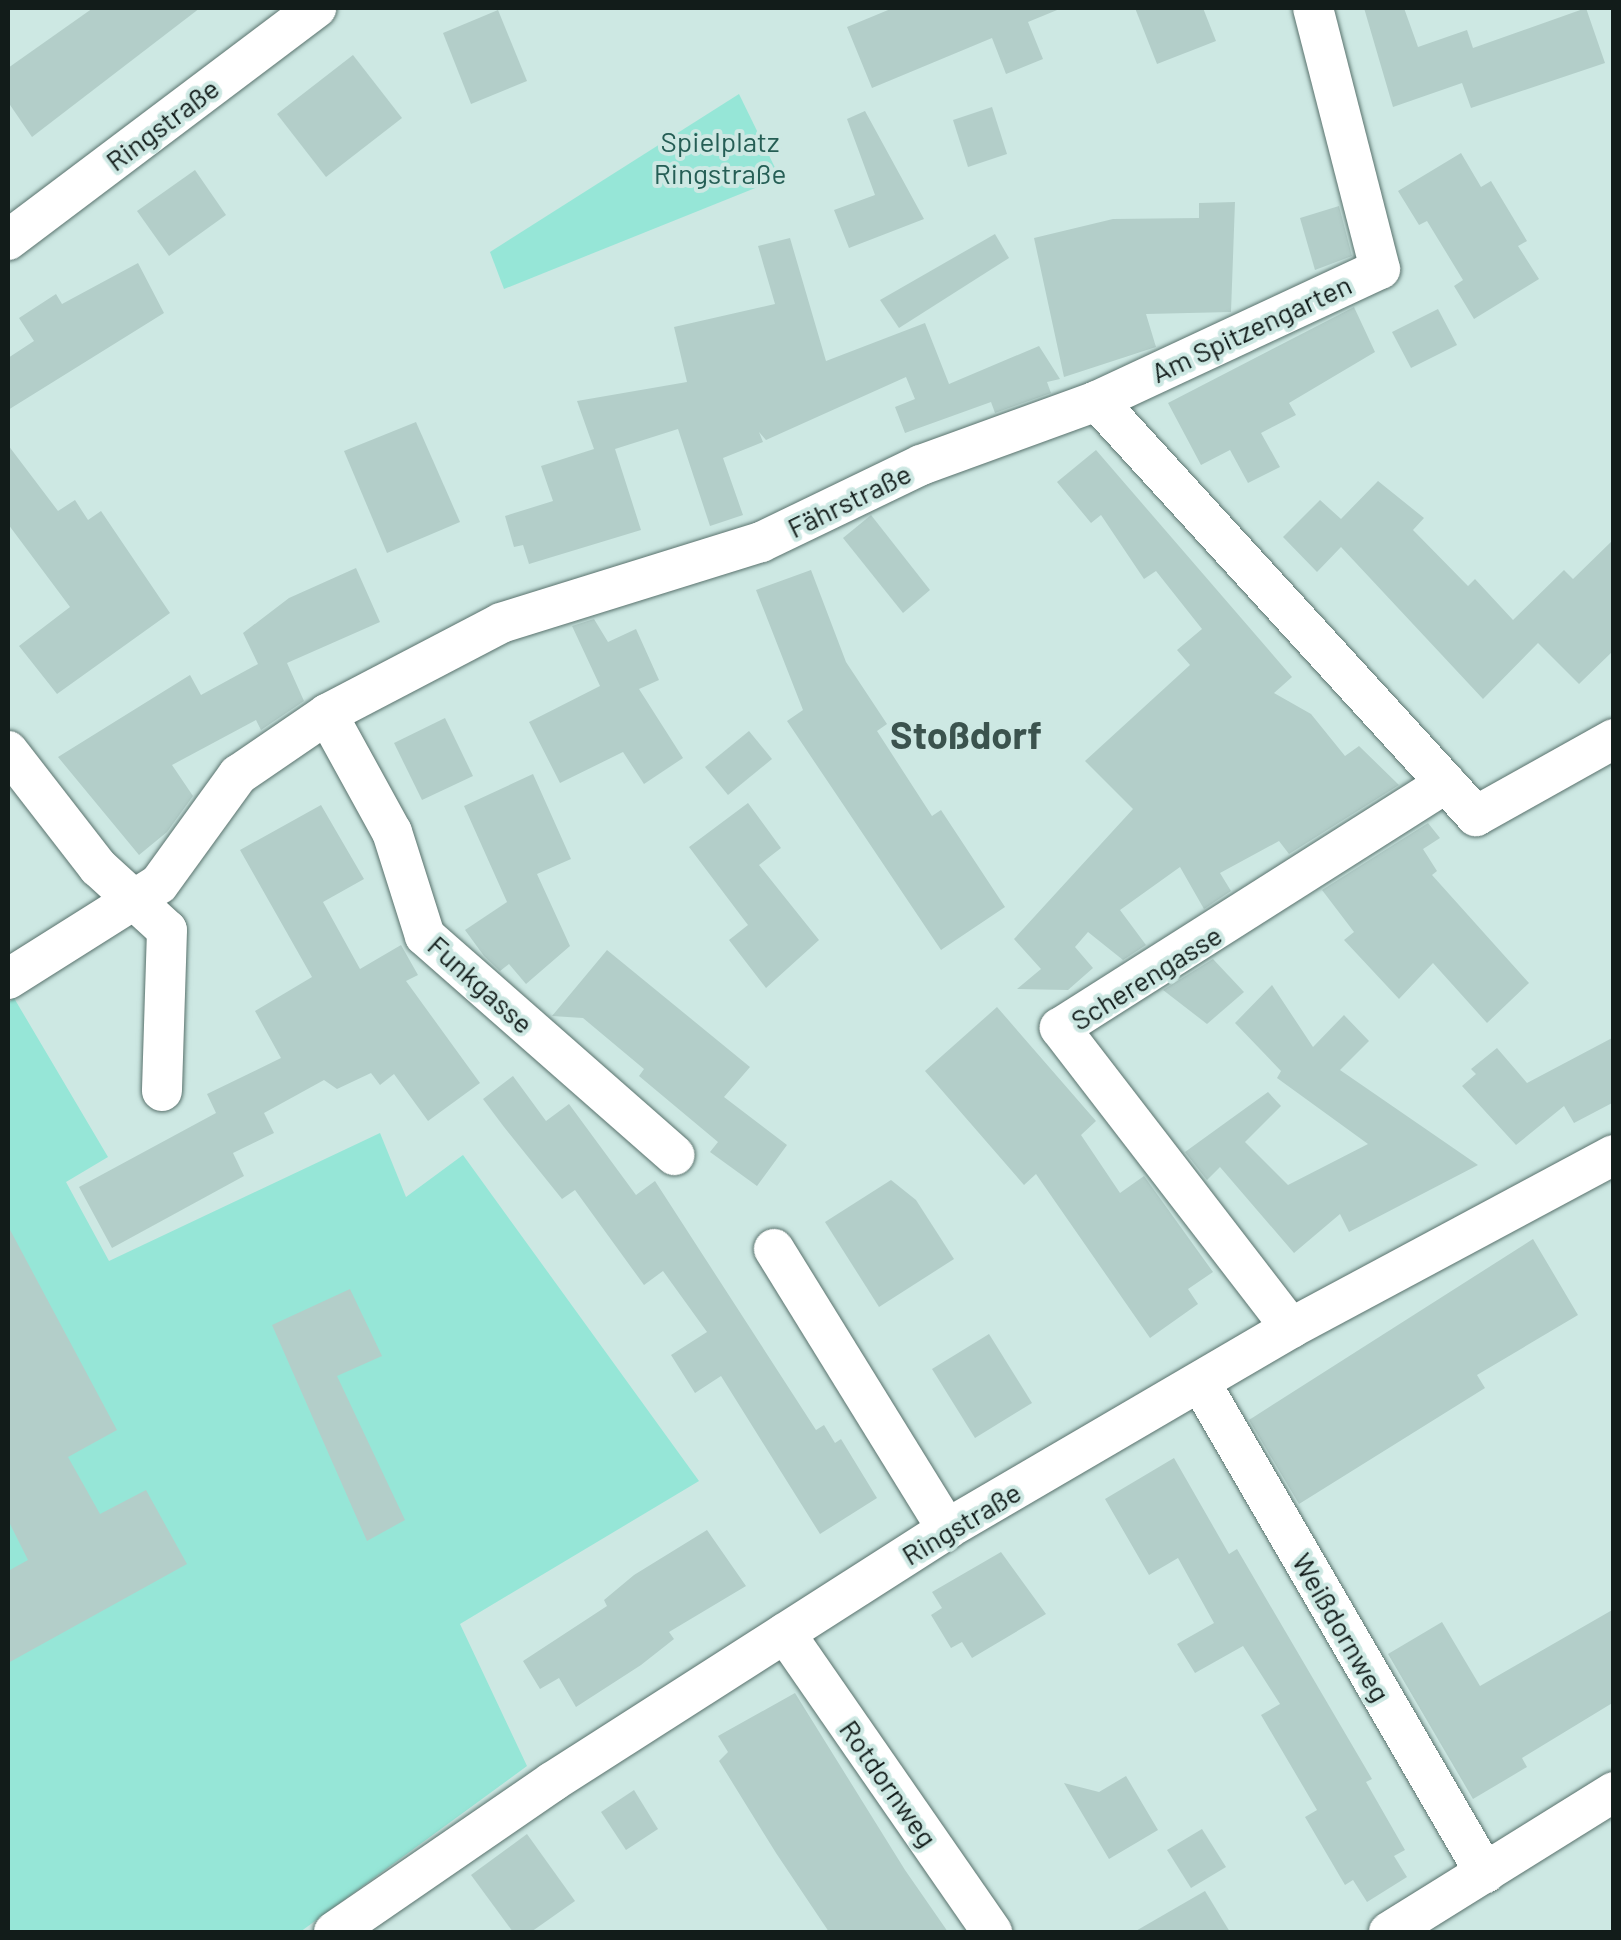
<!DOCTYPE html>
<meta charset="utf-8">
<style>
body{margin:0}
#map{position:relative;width:1621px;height:1940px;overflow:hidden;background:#cde8e3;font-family:Barlow,sans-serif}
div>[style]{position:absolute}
.green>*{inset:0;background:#96e6d7}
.building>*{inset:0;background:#b3cec9}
.roads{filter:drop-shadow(0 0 2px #59726d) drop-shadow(0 0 2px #59726d)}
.minor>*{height:40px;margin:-20px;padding:0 20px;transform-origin:20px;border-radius:20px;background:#fff}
span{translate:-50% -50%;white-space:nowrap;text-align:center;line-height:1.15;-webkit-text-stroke:8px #cde8e3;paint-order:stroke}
.street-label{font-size:28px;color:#121c1a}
.park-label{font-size:28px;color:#255e55}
.district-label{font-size:38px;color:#3b534e;font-weight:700}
.frame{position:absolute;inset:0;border:10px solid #121c1a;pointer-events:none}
</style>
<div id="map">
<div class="green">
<i style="clip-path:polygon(739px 94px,780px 178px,504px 289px,490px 252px)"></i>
<i style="clip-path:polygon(14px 998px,108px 1157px,66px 1182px,109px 1261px,380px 1133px,406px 1197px,463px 1155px,699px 1481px,460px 1624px,527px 1766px,300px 1932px,8px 1932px,8px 1003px)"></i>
</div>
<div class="building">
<i style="clip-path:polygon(93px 8px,200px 8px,32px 137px,8px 102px,8px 68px)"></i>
<i style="clip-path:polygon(893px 8px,1062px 8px,1028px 22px,1043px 59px,1006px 74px,992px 38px,872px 88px,847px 27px)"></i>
<i style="clip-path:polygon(1135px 8px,1203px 8px,1216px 41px,1157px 64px)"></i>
<i style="clip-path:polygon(1364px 8px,1404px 8px,1418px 47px,1467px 30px,1473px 48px,1586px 8px,1605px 63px,1471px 108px,1462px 83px,1393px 107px)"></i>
<i style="clip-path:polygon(498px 10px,527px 81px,471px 104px,443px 33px)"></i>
<i style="clip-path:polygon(353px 55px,402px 118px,326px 177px,277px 114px)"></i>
<i style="clip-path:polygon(992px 107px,1007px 154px,968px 167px,953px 120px)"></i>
<i style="clip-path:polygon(865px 111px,924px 219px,849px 248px,834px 210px,875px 195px,847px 119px)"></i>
<i style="clip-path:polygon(1461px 153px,1481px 187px,1491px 181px,1527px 241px,1518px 246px,1539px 279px,1474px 319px,1454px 286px,1463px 280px,1427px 221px,1419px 225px,1398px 191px)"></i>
<i style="clip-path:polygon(195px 170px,226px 215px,169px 256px,137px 211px)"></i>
<i style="clip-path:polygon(1235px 202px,1231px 312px,1146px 314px,1156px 347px,1064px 377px,1034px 238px,1113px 219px,1199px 218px,1199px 203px)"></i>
<i style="clip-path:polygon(1339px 206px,1352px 256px,1315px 270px,1300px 218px)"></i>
<i style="clip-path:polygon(995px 234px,1009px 258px,899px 328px,880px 300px)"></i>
<i style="clip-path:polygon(790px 238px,826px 361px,925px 323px,949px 384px,1039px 346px,1060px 379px,1047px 382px,1051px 393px,995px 413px,991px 402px,905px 433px,895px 407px,915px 399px,906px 377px,766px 440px,759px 432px,763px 442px,723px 458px,743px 515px,710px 526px,678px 429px,615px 449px,641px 530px,529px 564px,523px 545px,514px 547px,505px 516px,553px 501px,541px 466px,594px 449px,577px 401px,687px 382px,674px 327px,775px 304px,758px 246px)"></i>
<i style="clip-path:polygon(138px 263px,164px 313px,8px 410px,8px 358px,34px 341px,19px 318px,56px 294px,62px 304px)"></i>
<i style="clip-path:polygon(1354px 307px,1375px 352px,1289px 403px,1296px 415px,1261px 433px,1280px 467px,1248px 483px,1230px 450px,1201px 465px,1168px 403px)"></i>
<i style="clip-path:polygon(1438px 309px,1457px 345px,1411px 368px,1392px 332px)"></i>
<i style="clip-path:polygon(416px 422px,460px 522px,387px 553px,344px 451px)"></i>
<i style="clip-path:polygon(8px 445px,58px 511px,75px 500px,88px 520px,101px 511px,170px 613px,57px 694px,19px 646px,70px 607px,8px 524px)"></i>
<i style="clip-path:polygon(1096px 450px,1292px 677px,1274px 693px,1311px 714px,1345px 756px,1359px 746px,1399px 785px,1289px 854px,1279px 841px,1220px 873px,1231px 891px,1204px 909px,1180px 867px,1120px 910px,1146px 945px,1123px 960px,1088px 932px,1075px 947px,1093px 968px,1068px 990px,1017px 989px,1041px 969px,1014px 939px,1133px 809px,1085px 761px,1190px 665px,1177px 650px,1202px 629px,1156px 571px,1144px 579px,1101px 515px,1091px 523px,1057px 482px)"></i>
<i style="clip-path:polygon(1378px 481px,1424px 518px,1413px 530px,1468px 586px,1475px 579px,1513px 620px,1564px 570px,1573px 579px,1614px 539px,1614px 650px,1579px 684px,1538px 643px,1483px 699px,1341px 547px,1317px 572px,1283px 537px,1320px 500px,1341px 519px)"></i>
<i style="clip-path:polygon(871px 515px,930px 590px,903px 613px,843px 538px)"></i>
<i style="clip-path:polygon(356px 568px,380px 622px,287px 663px,304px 701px,261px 730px,256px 720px,172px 765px,193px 796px,167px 832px,139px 855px,58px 757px,190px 675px,201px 695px,258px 664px,243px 633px,289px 598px)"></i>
<i style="clip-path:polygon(811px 570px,846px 662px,887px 724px,877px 731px,932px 816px,941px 810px,1005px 907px,941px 950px,787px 721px,803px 710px,756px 590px)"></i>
<i style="clip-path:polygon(594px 619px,608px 642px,636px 629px,659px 680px,639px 689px,683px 758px,644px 784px,623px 752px,560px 783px,529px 722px,600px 686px,572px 626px)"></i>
<i style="clip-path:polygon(445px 718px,473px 776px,422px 800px,394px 743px)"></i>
<i style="clip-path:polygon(749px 731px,772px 759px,728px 795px,705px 767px)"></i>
<i style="clip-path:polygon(533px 774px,571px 859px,537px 874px,570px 946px,526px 984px,509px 964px,500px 971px,484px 956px,465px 930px,507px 902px,464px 806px)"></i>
<i style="clip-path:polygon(748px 803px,781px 848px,759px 865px,819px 940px,766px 988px,729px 940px,748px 925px,689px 847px)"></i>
<i style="clip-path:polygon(321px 805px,364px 879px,323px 902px,360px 969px,401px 945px,418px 975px,406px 981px,480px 1083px,428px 1121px,394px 1074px,380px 1085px,371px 1073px,337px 1089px,324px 1080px,264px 1113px,274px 1133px,233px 1153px,244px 1176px,112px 1248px,79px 1187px,216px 1113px,207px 1094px,281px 1058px,255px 1011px,312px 977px,240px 850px)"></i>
<i style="clip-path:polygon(1428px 823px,1440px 838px,1423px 849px,1437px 871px,1432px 875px,1529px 983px,1487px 1023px,1433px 963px,1399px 999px,1344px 940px,1354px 932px,1322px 890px)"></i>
<i style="clip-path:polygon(607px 950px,750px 1067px,724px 1097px,787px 1145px,757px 1186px,710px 1152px,718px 1142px,639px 1076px,644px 1069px,583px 1018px,552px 1016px)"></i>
<i style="clip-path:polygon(1213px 959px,1244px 992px,1207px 1024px,1163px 990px)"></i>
<i style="clip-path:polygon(1272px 985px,1313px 1047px,1344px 1015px,1369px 1041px,1340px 1070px,1478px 1165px,1349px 1232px,1340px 1214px,1294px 1253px,1220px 1167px,1207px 1180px,1185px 1152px,1268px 1092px,1281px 1106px,1245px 1142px,1288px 1185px,1368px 1144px,1277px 1078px,1281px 1071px,1235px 1023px)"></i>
<i style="clip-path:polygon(997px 1007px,1096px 1121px,1081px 1135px,1120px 1193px,1144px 1176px,1213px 1272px,1188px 1289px,1198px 1304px,1150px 1338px,1036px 1174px,1024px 1185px,925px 1071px)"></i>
<i style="clip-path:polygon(1614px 1037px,1614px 1102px,1574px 1123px,1564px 1106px,1516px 1145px,1462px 1086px,1476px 1074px,1471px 1069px,1497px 1048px,1527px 1083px)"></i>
<i style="clip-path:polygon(513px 1076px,546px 1121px,569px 1104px,636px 1195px,655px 1181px,816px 1430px,824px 1425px,835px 1443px,841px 1439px,877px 1498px,820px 1534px,721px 1376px,695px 1393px,671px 1355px,707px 1332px,663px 1271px,644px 1285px,575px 1190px,562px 1199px,504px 1127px,483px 1099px)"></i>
<i style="clip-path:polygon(891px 1180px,916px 1200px,954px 1259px,879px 1307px,825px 1222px)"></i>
<i style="clip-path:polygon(8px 1226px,117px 1430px,68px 1457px,100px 1514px,146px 1490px,187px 1564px,8px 1663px,8px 1571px,28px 1560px,8px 1520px)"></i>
<i style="clip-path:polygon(1533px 1239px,1578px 1315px,1477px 1375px,1485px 1388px,1299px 1504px,1249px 1420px)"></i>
<i style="clip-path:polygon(350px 1289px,382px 1356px,337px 1376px,405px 1520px,367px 1541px,272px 1325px)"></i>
<i style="clip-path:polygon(989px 1334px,1032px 1403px,975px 1438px,932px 1369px)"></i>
<i style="clip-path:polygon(1174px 1458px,1229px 1554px,1237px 1549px,1372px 1779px,1366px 1782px,1405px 1850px,1394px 1856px,1407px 1877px,1367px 1902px,1353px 1880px,1345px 1885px,1305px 1817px,1317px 1810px,1261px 1715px,1280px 1704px,1243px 1646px,1195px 1673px,1177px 1644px,1214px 1623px,1178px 1558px,1149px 1575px,1105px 1499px)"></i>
<i style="clip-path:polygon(707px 1530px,746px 1586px,669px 1632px,674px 1639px,641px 1665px,576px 1707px,559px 1678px,540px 1689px,523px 1661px,607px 1606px,604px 1600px,634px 1575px)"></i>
<i style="clip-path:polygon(1001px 1552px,1046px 1614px,972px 1658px,962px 1642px,951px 1648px,931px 1615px,942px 1608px,932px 1592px)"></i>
<i style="clip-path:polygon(1614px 1609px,1614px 1702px,1522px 1758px,1527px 1767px,1473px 1799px,1388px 1654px,1442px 1622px,1480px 1686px)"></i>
<i style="clip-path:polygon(795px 1693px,905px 1870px,948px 1932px,829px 1932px,776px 1853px,719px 1761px,728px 1752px,718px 1736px)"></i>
<i style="clip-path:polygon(1126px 1776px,1158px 1830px,1109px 1859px,1064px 1783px,1099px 1792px)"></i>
<i style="clip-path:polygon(634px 1790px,658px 1829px,626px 1850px,601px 1812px)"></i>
<i style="clip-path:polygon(1202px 1829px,1226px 1867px,1191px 1888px,1167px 1850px)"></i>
<i style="clip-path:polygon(527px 1834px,575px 1901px,531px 1932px,513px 1932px,471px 1875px)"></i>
<i style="clip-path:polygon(1205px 1891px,1230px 1932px,1134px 1932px)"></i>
</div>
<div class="roads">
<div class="minor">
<i style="left:8px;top:240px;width:386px;rotate:-37deg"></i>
<i style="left:1097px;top:401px;width:312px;rotate:-25deg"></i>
<i style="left:1380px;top:269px;width:269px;rotate:-104.4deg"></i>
<i style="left:327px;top:714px;width:135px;rotate:61.2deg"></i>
<i style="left:392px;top:832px;width:109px;rotate:72.4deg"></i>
<i style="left:425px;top:936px;width:332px;rotate:41.3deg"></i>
<i style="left:8px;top:751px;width:147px;rotate:52.2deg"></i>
<i style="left:98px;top:867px;width:93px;rotate:42.4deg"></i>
<i style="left:167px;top:930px;width:161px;rotate:91.8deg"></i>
<i style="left:8px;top:979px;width:178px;rotate:-32.2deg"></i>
<i style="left:159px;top:884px;width:135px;rotate:-54.1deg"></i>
<i style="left:238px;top:775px;width:108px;rotate:-34.4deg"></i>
<i style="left:327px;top:714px;width:196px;rotate:-27.6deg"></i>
<i style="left:501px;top:623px;width:272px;rotate:-17.3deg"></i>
<i style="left:761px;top:542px;width:178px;rotate:-25.7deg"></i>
<i style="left:921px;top:465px;width:187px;rotate:-20deg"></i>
<i style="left:1097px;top:401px;width:562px;rotate:47.6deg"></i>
<i style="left:1476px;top:816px;width:158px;rotate:-29.2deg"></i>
<i style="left:774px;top:1249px;width:329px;rotate:58.3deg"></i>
<i style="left:1291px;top:1328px;width:379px;rotate:-127.6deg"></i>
<i style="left:1060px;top:1028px;width:457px;rotate:-32.4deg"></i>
<i style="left:1200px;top:1382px;width:568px;rotate:59.87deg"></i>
<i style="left:785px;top:1633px;width:364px;rotate:55.3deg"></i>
<i style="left:334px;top:1932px;width:265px;rotate:-34.5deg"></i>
<i style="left:552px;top:1782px;width:469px;rotate:-32.6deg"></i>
<i style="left:947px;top:1529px;width:398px;rotate:-30.3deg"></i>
<i style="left:1291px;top:1328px;width:366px;rotate:-28.2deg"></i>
<i style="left:1389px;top:1932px;width:265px;rotate:-31.9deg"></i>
</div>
</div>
<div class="street-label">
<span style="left:162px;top:124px;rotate:-37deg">Ringstraße</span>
<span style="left:1251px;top:328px;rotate:-25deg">Am Spitzengarten</span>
<span style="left:849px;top:500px;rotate:-26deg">Fährstraße</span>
<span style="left:1146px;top:977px;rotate:-32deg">Scherengasse</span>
<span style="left:481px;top:984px;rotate:42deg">Funkgasse</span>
<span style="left:961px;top:1523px;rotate:-31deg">Ringstraße</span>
<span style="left:1342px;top:1627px;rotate:60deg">Weißdornweg</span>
<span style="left:889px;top:1783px;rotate:55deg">Rotdornweg</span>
</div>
<div class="park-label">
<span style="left:720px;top:157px">Spielplatz<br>Ringstraße</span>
</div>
<div class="district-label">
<span style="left:966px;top:735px">Stoßdorf</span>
</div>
<div class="frame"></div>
</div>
